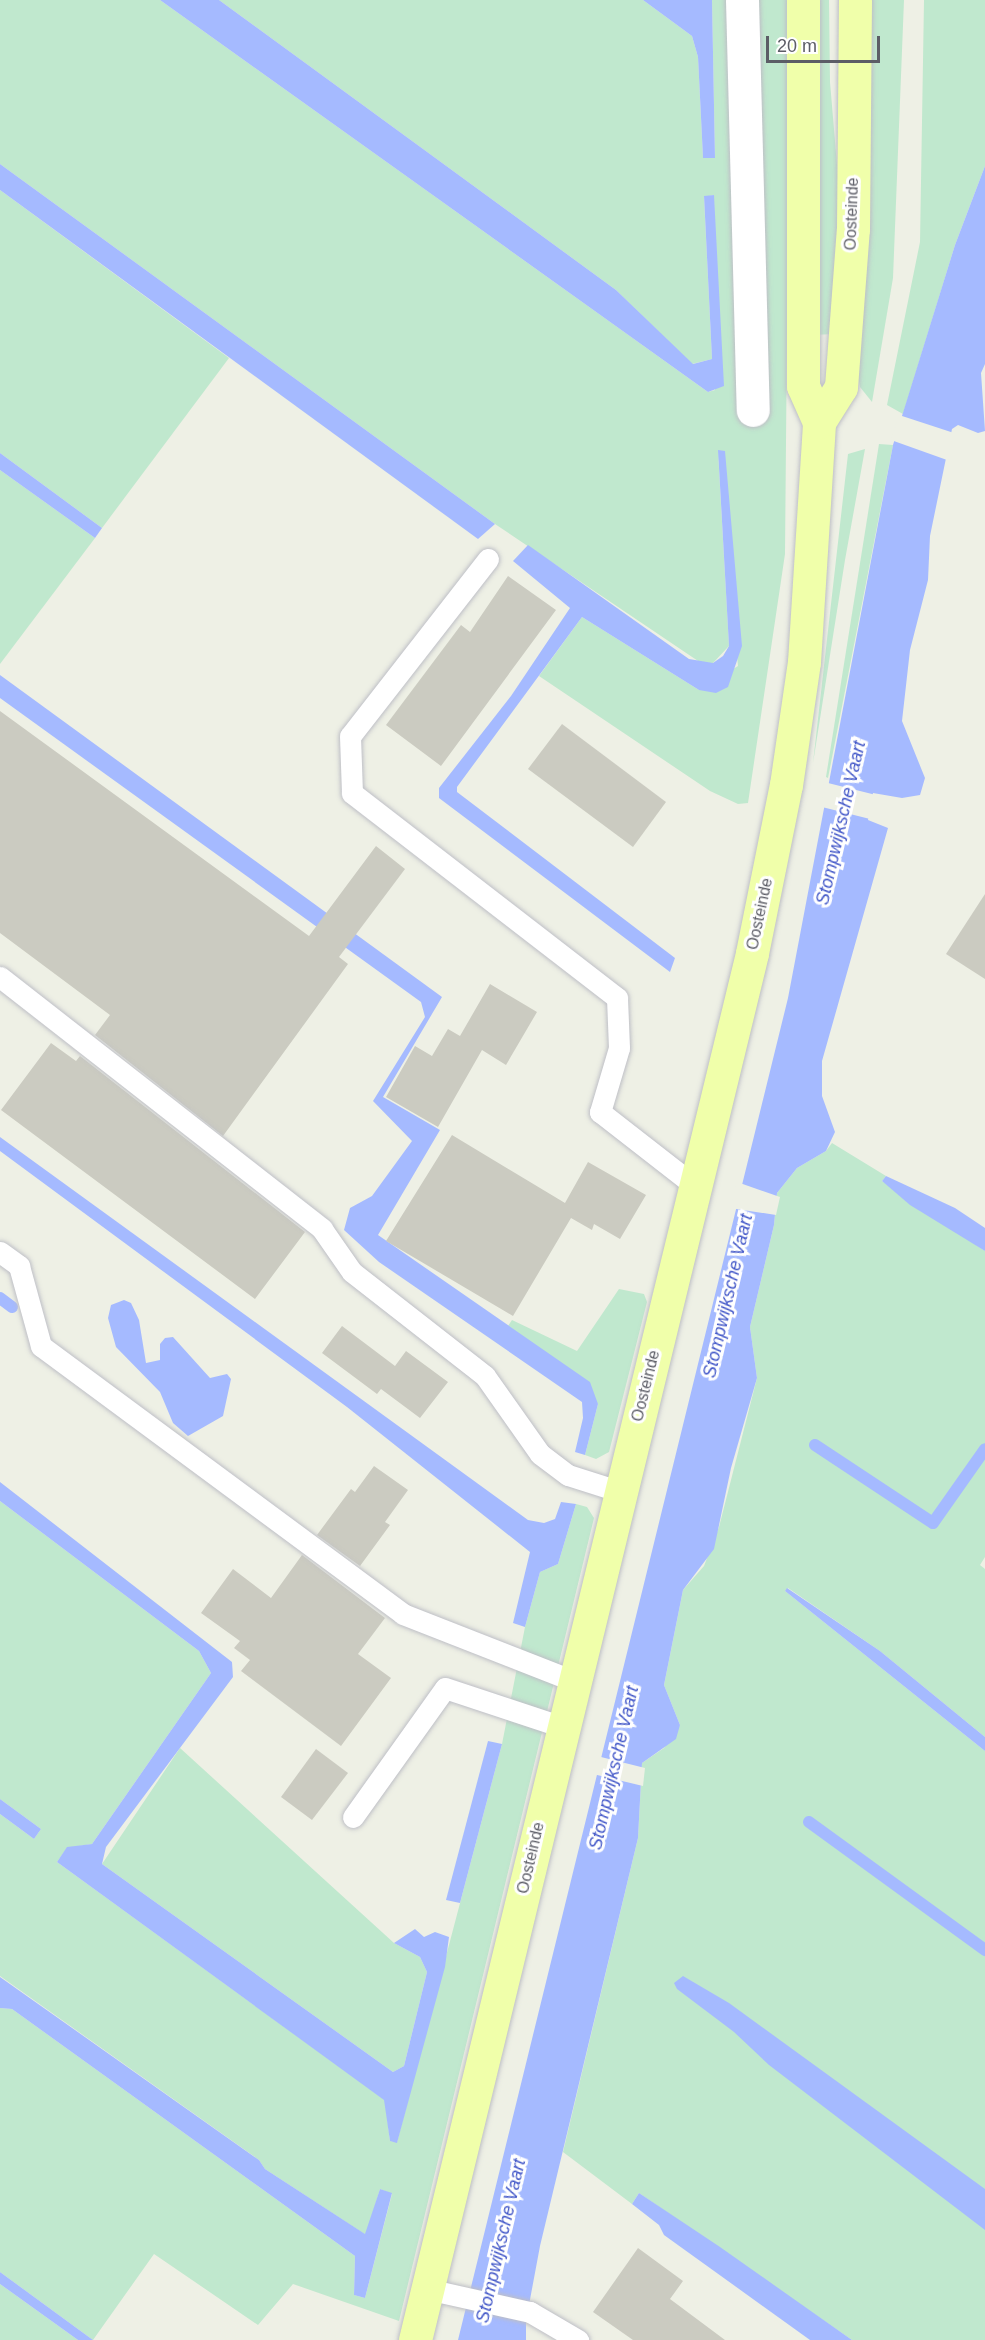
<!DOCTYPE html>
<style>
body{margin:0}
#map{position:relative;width:985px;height:2340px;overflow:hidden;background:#eef0e5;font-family:Arial,sans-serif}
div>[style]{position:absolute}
.green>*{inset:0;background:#c0e8ce}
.water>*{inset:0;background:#a5baff}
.pier>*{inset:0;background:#eef0e5}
.stream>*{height:12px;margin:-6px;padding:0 6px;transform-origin:6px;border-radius:6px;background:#a5baff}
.building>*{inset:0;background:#cbcbc1}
.roads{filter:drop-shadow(0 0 2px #bebfc6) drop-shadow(0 0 2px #bebfc6)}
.service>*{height:21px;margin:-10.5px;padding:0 10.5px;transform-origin:10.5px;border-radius:10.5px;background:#fff}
.minor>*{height:33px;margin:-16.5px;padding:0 16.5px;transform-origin:16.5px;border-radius:16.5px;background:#fff}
.primary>*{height:33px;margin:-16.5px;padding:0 16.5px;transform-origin:16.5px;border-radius:16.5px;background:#f0ffaa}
span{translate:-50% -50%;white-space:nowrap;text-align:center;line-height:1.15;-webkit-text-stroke:6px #fff;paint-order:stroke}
.street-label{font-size:16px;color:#5c5d66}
.water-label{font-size:18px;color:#4257c8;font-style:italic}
.scale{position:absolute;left:766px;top:36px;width:114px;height:27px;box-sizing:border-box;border:3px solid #5c5d66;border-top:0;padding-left:8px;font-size:18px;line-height:21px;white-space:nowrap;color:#5c5d66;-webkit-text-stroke:4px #fff;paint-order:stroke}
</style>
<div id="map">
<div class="green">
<i style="clip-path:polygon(0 0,160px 0,708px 392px,715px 390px,714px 195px,704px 197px,712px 359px,692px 364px,616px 290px,219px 0,643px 0,692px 36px,698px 57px,703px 158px,715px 158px,712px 0,728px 0,746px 421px,764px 422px,750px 0,790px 0,785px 554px,748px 803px,738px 804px,710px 791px,539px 676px,582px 617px,699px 690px,738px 666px,718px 451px,729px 646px,713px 663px,701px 663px,495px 524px,0 164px)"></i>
<i style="clip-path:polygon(816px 0,829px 0,830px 82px,842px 224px,833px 334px,813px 335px)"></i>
<i style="clip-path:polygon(868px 0,904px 0,893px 278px,872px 402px,860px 387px,857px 370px)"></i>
<i style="clip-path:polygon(924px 0,985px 0,985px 166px,955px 245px,903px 414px,887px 405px,920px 242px)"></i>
<i style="clip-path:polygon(0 190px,229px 358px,102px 528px,0 453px)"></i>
<i style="clip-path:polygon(879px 444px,893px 445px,828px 778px,826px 777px)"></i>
<i style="clip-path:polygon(865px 449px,845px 560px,813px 763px,848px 454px)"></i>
<i style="clip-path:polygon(0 470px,95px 538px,0 664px)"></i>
<i style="clip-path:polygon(832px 1143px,886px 1176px,882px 1181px,985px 1251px,985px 1557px,980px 1565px,985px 1569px,985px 1737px,880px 1651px,788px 1588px,785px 1591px,985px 1751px,985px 2340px,852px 2340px,639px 2193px,632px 2204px,563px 2152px,638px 1838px,642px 1763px,664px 1748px,680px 1725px,664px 1685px,683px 1590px,704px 1566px,719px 1527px,757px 1378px,750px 1327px,774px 1225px,777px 1193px,797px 1168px,826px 1151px)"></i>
<i style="clip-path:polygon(619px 1289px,644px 1294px,647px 1302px,609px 1452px,596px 1459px,585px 1455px,598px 1404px,508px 1326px,512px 1320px,577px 1351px)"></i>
<i style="clip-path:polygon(0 1501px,199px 1651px,211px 1673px,92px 1844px,67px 1848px,57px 1862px,385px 2100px,390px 2141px,397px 2142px,502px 1744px,525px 1627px,540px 1572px,558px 1564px,576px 1504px,587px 1507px,594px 1518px,399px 2321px,293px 2284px,258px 2325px,154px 2254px,93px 2340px,0 2272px,0 2008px,12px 2009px,355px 2256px,354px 2295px,365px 2298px,392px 2194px,380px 2189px,366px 2235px,265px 2169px,259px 2160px,0 1976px,0 1814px,34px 1839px,41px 1829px,0 1799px)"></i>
<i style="clip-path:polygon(180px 1748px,394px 1943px,420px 1957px,427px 1972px,404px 2066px,393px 2072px,102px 1864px)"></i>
<i style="clip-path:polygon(0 2284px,78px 2340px,0 2340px)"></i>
</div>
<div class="water">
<i style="clip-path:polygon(160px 0,219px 0,616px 290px,693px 364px,712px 359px,704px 196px,714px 195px,724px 386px,708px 392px)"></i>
<i style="clip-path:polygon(643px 0,712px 0,715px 158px,703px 158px,698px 57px,692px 36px)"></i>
<i style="clip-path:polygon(0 164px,495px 524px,478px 539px,0 190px)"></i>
<i style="clip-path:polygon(985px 166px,985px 364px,981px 373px,985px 431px,978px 433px,958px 425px,952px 429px,930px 536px,928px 580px,910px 650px,902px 721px,925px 778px,920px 795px,902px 798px,873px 793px,868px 820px,888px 828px,822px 1061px,822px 1096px,835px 1132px,826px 1151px,797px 1168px,777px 1193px,774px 1225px,750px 1327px,757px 1378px,731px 1468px,714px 1549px,683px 1590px,664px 1685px,680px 1725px,676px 1739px,642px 1763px,638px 1838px,540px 2246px,526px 2321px,526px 2340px,458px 2340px,788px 998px,893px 445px,955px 245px)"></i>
<i style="clip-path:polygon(718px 450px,725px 451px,742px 646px,728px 687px,716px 693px,699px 690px,582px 617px,457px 787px,457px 792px,675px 958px,670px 972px,439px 798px,439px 788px,511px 696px,570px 608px,513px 561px,528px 545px,689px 659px,713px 663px,723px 656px,729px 646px)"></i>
<i style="clip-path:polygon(0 453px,102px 528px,95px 538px,0 470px)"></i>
<i style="clip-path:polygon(0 675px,442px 997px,383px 1097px,440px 1130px,378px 1235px,590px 1382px,598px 1404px,585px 1455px,575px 1452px,583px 1418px,582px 1402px,379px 1262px,344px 1230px,350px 1208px,372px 1196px,412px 1141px,373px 1101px,425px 1017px,421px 1002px,0 698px)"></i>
<i style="clip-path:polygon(0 1137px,528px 1520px,544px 1523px,555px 1519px,561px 1502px,576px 1504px,558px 1564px,540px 1572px,525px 1627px,513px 1623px,530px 1552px,347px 1407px,0 1151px)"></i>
<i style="clip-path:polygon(886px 1176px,955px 1208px,985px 1228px,985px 1251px,910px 1205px,882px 1181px)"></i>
<i style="clip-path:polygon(124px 1300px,131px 1303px,139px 1320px,146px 1363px,160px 1360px,160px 1344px,165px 1338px,173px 1337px,210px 1378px,227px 1374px,231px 1379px,223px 1416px,188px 1436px,173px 1423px,160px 1392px,116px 1347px,108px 1318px,111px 1305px)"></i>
<i style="clip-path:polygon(0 1482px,232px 1662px,233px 1677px,106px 1847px,102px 1864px,393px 2072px,404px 2066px,427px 1972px,420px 1957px,394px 1943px,415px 1929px,424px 1937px,435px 1932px,449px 1937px,445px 1967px,397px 2143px,390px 2141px,384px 2100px,57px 1862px,67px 1847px,92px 1844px,211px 1673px,199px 1651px,0 1501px)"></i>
<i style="clip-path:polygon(787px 1588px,880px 1651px,985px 1737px,985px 1751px,785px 1591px)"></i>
<i style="clip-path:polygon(488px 1741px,502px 1744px,460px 1903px,446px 1900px)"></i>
<i style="clip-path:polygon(0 1799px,41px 1829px,34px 1839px,0 1814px)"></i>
<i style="clip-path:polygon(683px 1976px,729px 2003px,985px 2189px,985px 2230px,769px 2065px,734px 2032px,677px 1989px,674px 1983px)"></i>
<i style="clip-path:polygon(0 1977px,259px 2160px,265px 2169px,365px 2234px,380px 2189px,392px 2193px,365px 2298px,354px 2295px,355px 2256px,12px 2009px,0 2008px)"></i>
<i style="clip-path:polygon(639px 2193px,720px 2247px,852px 2340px,810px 2340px,664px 2235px,659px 2225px,632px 2204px)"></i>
<i style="clip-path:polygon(0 2272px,93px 2340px,78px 2340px,0 2284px)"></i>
</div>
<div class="pier">
<i style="clip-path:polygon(899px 415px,954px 433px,947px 460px,891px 440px)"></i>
<i style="clip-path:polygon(824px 782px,876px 795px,870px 819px,822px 807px)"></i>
<i style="clip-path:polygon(737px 1182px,780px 1197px,776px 1215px,730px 1208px)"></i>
<i style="clip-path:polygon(597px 1756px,645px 1768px,643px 1786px,593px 1774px)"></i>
</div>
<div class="stream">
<i style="left:0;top:1298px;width:15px;rotate:37deg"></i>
<i style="left:815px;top:1445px;width:141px;rotate:33.5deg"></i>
<i style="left:933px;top:1523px;width:90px;rotate:-54.9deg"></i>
<i style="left:809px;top:1822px;width:218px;rotate:36deg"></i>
</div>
<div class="building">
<i style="clip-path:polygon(508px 576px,556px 610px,441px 766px,386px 725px,461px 625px,470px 632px)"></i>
<i style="clip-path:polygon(0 711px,309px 936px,376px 846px,405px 869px,339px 957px,348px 964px,223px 1136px,95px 1035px,110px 1015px,0 933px)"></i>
<i style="clip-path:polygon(562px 724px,666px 802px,633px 847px,528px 769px)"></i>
<i style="clip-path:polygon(985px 894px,985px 979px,946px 954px)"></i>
<i style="clip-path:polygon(490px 984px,537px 1012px,506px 1065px,482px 1050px,438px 1127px,386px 1097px,415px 1046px,432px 1056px,448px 1029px,460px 1036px)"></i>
<i style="clip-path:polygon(51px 1043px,76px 1061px,80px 1056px,305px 1232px,255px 1299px,1px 1110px)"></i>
<i style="clip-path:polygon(452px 1135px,565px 1203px,588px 1162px,646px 1195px,620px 1239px,594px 1224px,592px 1230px,571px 1218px,513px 1316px,386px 1241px)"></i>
<i style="clip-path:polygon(342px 1326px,395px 1366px,406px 1351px,448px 1382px,420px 1418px,381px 1389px,377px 1394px,322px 1353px)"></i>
<i style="clip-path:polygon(374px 1466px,408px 1490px,385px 1522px,390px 1525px,360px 1566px,317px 1535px,351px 1489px,355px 1492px)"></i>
<i style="clip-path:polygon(302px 1555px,385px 1618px,358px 1654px,391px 1678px,341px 1746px,241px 1671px,250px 1660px,234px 1648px,240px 1641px,201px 1613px,233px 1569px,271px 1598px)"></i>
<i style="clip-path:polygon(316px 1749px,348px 1773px,312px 1820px,281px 1797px)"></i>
<i style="clip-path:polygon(638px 2248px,683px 2281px,670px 2299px,725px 2340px,633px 2340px,593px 2312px)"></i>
</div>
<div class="roads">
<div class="service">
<i style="left:488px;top:559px;width:224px;rotate:127.9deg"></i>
<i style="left:350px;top:736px;width:57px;rotate:88deg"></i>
<i style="left:352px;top:793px;width:335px;rotate:37.7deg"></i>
<i style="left:617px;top:998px;width:50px;rotate:87.7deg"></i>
<i style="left:619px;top:1048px;width:67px;rotate:106.5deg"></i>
<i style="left:600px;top:1112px;width:120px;rotate:37.9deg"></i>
<i style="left:0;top:977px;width:409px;rotate:38deg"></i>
<i style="left:322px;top:1229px;width:52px;rotate:55.1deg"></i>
<i style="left:352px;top:1272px;width:169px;rotate:38deg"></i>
<i style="left:485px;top:1376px;width:95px;rotate:54.8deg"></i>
<i style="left:540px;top:1454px;width:35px;rotate:37deg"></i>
<i style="left:568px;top:1475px;width:56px;rotate:17.8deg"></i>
<i style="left:0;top:1252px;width:24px;rotate:36deg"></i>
<i style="left:19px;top:1266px;width:83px;rotate:74.6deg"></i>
<i style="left:41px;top:1346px;width:450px;rotate:36.5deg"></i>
<i style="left:403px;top:1614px;width:184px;rotate:21.4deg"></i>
<i style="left:353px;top:1817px;width:158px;rotate:-54.5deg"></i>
<i style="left:445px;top:1688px;width:124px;rotate:18.3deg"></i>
<i style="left:427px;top:2289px;width:106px;rotate:12.6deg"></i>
<i style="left:530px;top:2312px;width:56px;rotate:30.3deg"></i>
</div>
<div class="minor">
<i style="left:742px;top:0;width:410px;rotate:88.5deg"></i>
</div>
<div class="primary">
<i style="left:819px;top:422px;width:41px;rotate:-57.8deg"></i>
<i style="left:841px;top:387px;width:158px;rotate:-85.7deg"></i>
<i style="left:853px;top:229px;width:229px;rotate:-89.5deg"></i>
<i style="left:415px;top:2340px;width:1427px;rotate:-76.34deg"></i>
<i style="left:752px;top:953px;width:171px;rotate:-78.6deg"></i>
<i style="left:786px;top:785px;width:124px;rotate:-81.7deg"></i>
<i style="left:804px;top:662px;width:240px;rotate:-86.4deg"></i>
<i style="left:819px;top:422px;width:39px;rotate:-114deg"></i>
<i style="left:803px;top:386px;width:386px;rotate:-90deg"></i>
</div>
</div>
<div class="street-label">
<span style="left:852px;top:214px;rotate:-88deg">Oosteinde</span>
<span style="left:760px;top:914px;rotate:-78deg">Oosteinde</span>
<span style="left:646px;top:1386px;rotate:-76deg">Oosteinde</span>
<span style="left:531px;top:1858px;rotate:-77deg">Oosteinde</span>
</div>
<div class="water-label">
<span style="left:841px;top:823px;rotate:-77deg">Stompwijksche Vaart</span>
<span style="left:728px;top:1296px;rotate:-77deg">Stompwijksche Vaart</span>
<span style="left:614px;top:1768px;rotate:-77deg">Stompwijksche Vaart</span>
<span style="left:501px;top:2241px;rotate:-77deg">Stompwijksche Vaart</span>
</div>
<div class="scale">20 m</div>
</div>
